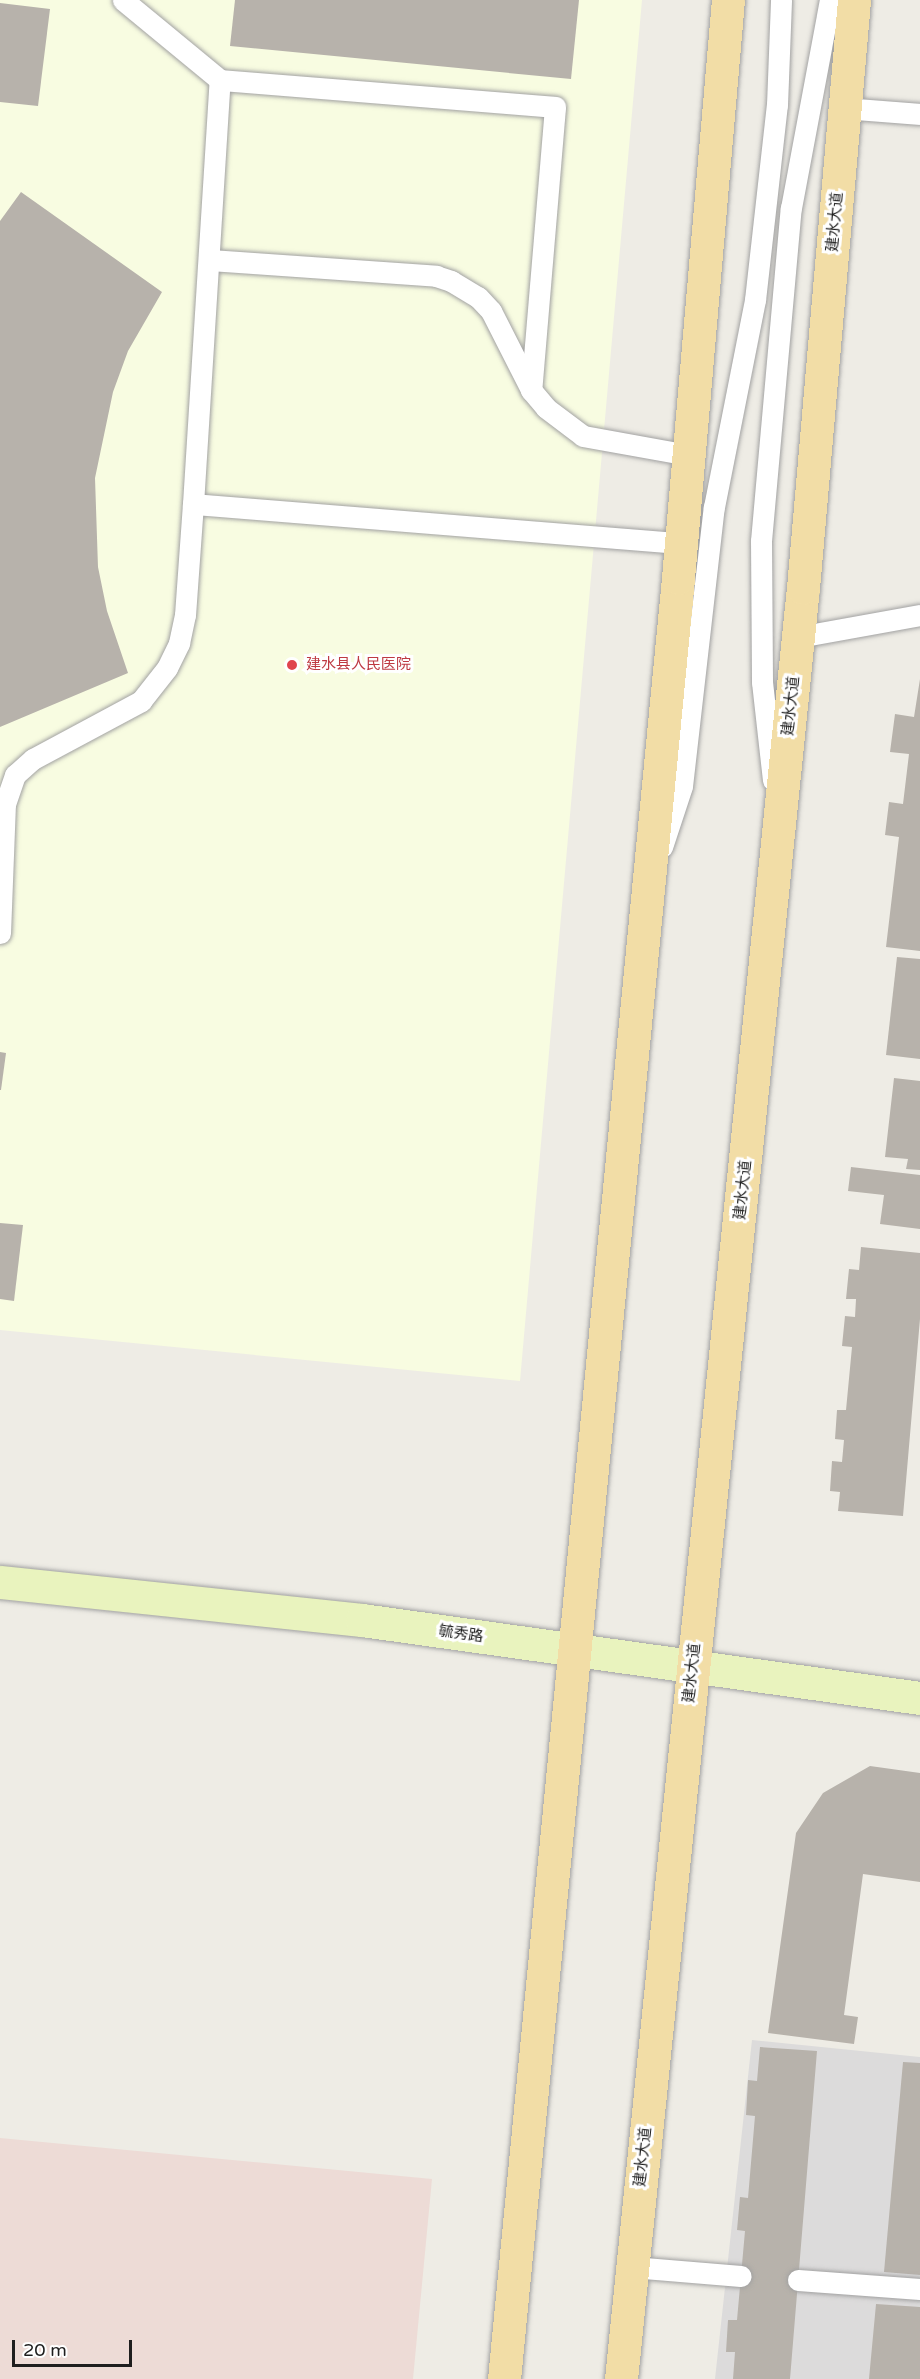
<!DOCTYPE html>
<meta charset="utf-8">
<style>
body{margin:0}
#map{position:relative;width:920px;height:2379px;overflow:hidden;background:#eeece5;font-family:"Varela Round","Noto Sans SC",sans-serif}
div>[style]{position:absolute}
.residential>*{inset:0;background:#dcdbdb}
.commercial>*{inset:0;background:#eddbd6}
.education>*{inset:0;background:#f8fce1}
.building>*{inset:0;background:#b7b2ab}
.roads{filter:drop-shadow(0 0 2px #a2a2a2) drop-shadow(0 0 2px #a2a2a2)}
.lane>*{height:21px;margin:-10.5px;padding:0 10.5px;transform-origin:10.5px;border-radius:10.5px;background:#fff}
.secondary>*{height:33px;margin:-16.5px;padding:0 16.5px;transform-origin:16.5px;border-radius:16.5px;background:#e9f3be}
.primary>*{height:33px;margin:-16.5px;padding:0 16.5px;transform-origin:16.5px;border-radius:16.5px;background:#f2dda6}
.dots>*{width:16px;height:16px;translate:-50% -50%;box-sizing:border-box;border:3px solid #fff;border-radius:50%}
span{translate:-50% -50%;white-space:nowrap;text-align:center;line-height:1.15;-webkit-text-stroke:6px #fff;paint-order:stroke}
.street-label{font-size:15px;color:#1e1e1e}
.health-label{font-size:15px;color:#be3a42}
.left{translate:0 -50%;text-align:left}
.scale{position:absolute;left:12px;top:2340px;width:120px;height:27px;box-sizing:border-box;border:3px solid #1e1e1e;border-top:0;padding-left:8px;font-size:18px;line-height:21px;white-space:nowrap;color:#1e1e1e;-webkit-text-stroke:4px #fff;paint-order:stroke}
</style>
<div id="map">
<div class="residential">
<i style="clip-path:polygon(752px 2040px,920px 2057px,920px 2379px,715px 2379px)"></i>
</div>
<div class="commercial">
<i style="clip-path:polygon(0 2138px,432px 2179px,413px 2379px,0 2379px)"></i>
</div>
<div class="education">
<i style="clip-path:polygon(0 0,642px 0,520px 1381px,0 1330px)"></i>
</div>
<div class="building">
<i style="clip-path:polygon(235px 0,579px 0,571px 79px,230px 46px)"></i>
<i style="clip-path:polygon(0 3px,50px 9px,38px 106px,0 102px)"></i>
<i style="clip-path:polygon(21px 192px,162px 292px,128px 351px,113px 392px,95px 478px,98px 567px,107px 611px,128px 673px,0 727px,0 221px)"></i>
<i style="clip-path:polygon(920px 679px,920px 951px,886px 947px,899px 837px,885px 835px,889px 802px,903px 804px,909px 754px,890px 752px,895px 714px,914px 717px)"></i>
<i style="clip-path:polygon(897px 957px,920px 959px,920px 1059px,886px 1055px)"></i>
<i style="clip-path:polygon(0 1052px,6px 1053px,1px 1090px,0 1090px)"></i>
<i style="clip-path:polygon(894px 1078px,920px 1081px,920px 1170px,906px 1169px,908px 1159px,885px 1157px)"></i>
<i style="clip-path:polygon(851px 1167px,920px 1175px,920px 1229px,880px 1224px,884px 1195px,848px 1191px)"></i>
<i style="clip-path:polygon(0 1223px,23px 1225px,14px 1301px,0 1299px)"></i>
<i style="clip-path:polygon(861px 1247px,920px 1253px,920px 1319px,903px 1516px,838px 1511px,840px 1492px,830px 1491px,832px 1461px,842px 1462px,844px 1440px,835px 1439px,837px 1410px,846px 1410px,852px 1347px,842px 1346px,845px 1316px,855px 1317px,856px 1299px,846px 1299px,849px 1269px,859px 1270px)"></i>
<i style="clip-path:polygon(870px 1766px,920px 1773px,920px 1882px,863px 1874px,844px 2015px,858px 2017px,854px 2044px,768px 2033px,796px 1833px,823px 1793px)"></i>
<i style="clip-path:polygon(760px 2047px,817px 2051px,790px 2379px,733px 2379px,735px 2352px,726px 2352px,728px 2320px,737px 2320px,745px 2231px,737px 2230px,740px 2197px,748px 2198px,755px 2116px,746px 2115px,748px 2080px,757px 2081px)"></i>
<i style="clip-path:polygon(903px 2062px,920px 2063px,920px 2275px,884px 2272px)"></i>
<i style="clip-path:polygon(876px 2304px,920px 2307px,920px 2379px,869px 2379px)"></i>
</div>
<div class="roads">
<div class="lane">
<i style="left:123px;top:0;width:126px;rotate:39.5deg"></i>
<i style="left:220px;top:80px;width:336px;rotate:4.6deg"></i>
<i style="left:555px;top:107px;width:284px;rotate:94.8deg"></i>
<i style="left:844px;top:108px;width:76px;rotate:4.5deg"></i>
<i style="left:210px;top:260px;width:227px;rotate:4deg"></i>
<i style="left:436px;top:276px;width:16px;rotate:18deg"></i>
<i style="left:451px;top:281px;width:31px;rotate:31deg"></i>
<i style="left:478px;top:297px;width:19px;rotate:47deg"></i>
<i style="left:491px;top:311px;width:89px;rotate:63.1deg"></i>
<i style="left:531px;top:390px;width:23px;rotate:50deg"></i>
<i style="left:546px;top:408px;width:46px;rotate:37.1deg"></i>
<i style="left:583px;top:436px;width:108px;rotate:10.2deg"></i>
<i style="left:193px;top:504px;width:490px;rotate:4.6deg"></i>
<i style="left:798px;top:637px;width:124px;rotate:-10.2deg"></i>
<i style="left:773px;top:780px;width:99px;rotate:-96.4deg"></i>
<i style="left:762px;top:682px;width:141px;rotate:-90.4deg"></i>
<i style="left:761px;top:541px;width:334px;rotate:-84.9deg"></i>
<i style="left:791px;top:208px;width:212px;rotate:-79.4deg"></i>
<i style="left:662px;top:847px;width:64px;rotate:-71.8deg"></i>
<i style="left:682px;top:786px;width:281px;rotate:-83.5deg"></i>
<i style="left:714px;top:507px;width:211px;rotate:-78.8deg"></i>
<i style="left:755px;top:300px;width:196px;rotate:-83.6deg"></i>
<i style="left:777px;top:105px;width:105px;rotate:-87.8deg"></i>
<i style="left:0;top:933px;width:129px;rotate:-87.8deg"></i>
<i style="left:5px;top:804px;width:31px;rotate:-71deg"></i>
<i style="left:15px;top:775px;width:24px;rotate:-42deg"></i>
<i style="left:33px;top:759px;width:123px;rotate:-28.2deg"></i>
<i style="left:141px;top:701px;width:42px;rotate:-51.8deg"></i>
<i style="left:167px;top:668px;width:28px;rotate:-64deg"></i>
<i style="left:179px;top:643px;width:29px;rotate:-78deg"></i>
<i style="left:185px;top:615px;width:111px;rotate:-85.9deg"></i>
<i style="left:193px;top:504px;width:425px;rotate:-86.4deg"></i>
<i style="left:632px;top:2267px;width:109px;rotate:4.7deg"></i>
<i style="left:798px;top:2280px;width:122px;rotate:4.2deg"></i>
</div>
<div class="secondary">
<i style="left:0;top:1582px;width:364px;rotate:6deg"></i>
<i style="left:362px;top:1620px;width:563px;rotate:7.96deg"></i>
</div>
<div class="primary">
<i style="left:504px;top:2379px;width:1809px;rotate:-84.48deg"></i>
<i style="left:678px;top:578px;width:580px;rotate:-85.06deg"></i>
<i style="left:621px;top:2379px;width:1800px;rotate:-84.2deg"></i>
<i style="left:803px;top:588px;width:590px;rotate:-85.04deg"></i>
</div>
</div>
<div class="dots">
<i style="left:292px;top:665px;background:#e0444e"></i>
</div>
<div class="street-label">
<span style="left:835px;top:222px;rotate:-85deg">建水大道</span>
<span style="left:791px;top:706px;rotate:-84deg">建水大道</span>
<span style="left:743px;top:1190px;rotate:-84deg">建水大道</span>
<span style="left:461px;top:1634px;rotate:8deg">毓秀路</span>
<span style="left:692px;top:1673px;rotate:-84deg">建水大道</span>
<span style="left:643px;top:2157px;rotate:-84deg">建水大道</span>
</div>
<div class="health-label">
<span class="left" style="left:306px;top:665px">建水县人民医院</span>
</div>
<div class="scale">20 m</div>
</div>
